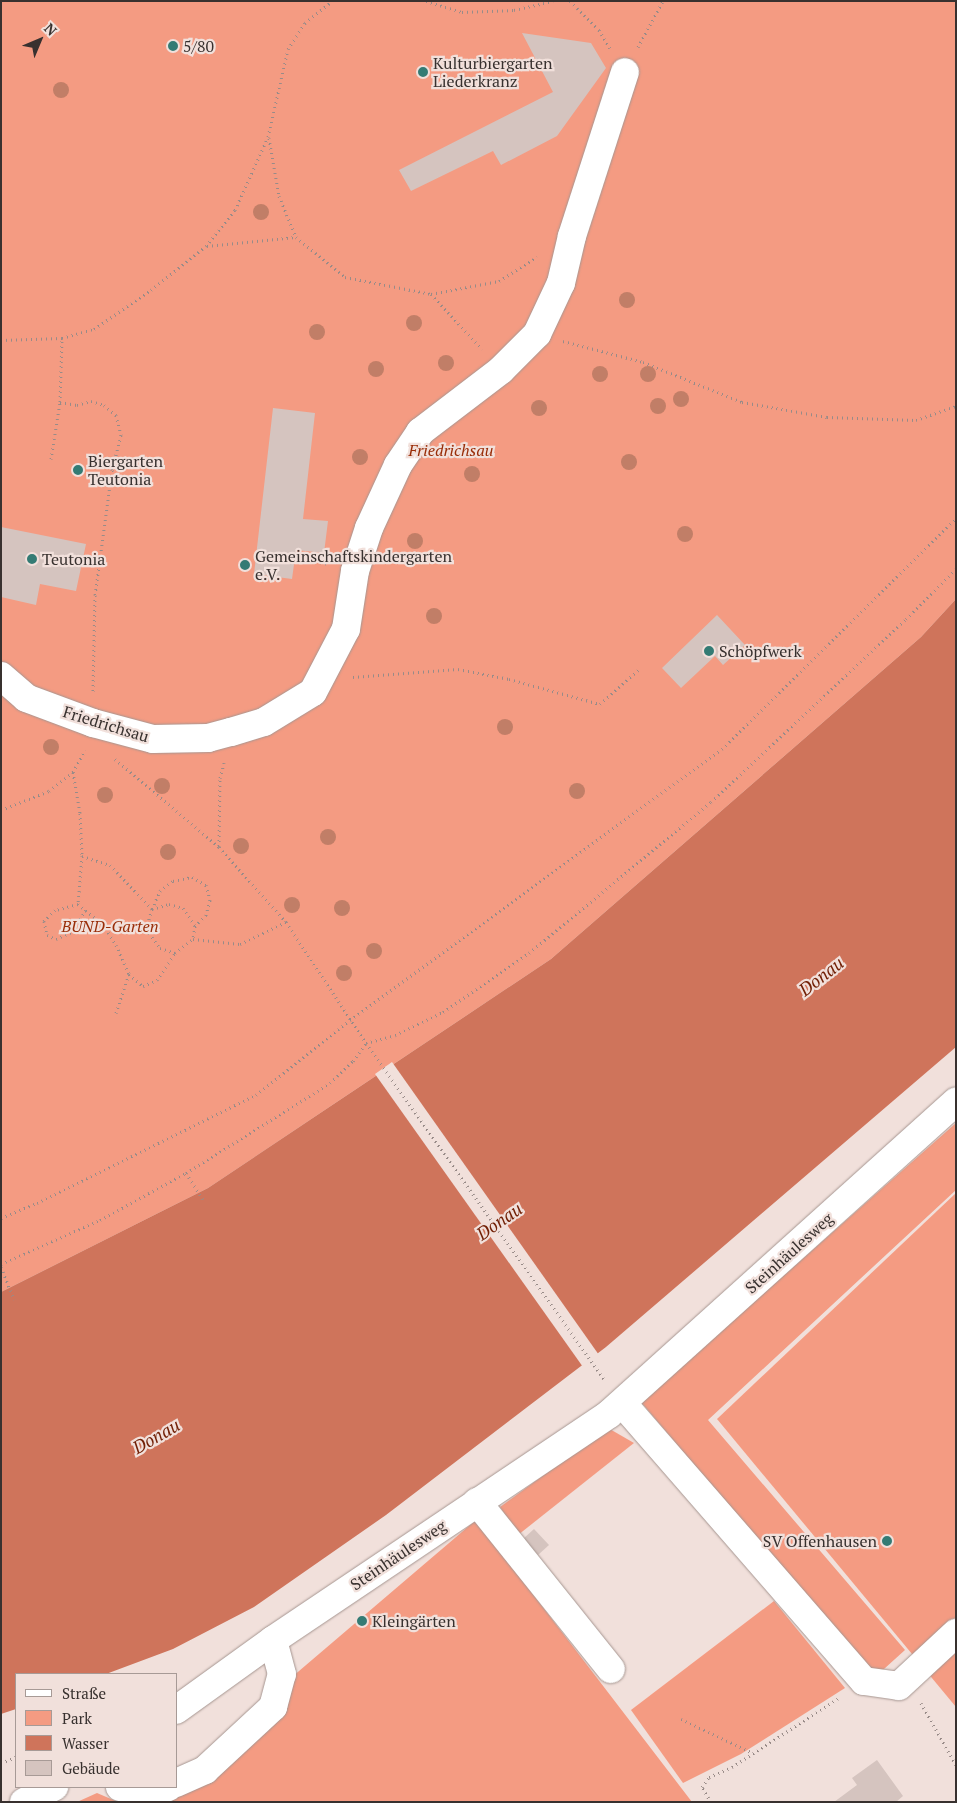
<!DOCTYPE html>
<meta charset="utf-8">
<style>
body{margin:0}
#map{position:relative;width:957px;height:1803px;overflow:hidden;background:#f1e0db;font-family:"PT Serif",serif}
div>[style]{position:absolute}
.green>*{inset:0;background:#f49b82}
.water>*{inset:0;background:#cf745b}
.pier>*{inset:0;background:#f1e0db}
.building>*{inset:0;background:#d5c4bf}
.path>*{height:3px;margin-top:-1.5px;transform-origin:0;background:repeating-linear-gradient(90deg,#988b88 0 1px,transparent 0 5px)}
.roads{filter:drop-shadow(0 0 1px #a69691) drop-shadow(0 0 1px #a69691)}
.minor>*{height:28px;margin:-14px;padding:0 14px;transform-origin:14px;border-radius:14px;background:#fff}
.trees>*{width:16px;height:16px;margin:-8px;border-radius:50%;background:#c17e67}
.dots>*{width:14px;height:14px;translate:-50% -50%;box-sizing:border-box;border:2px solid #f1e0db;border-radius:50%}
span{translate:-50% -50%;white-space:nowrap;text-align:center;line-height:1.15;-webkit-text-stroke:4.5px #f1e0db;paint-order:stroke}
.poi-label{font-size:16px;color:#38312f}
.left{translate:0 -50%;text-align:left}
.right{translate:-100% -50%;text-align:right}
.park-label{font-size:16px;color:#992d08;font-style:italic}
.street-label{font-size:16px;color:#38312f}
.water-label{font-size:18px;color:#722006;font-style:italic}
.frame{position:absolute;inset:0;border:2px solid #38312f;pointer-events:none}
.legend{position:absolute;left:15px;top:1673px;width:162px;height:115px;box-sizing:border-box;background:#f1e0db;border:1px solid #a79a96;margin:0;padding:6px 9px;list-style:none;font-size:15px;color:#38312f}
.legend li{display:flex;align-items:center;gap:10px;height:25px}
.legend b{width:25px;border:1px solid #a79a96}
.north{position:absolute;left:15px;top:15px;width:50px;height:50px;-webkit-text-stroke:4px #f1e0db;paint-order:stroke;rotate:45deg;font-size:14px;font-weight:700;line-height:20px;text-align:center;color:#38312f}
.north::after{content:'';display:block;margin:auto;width:18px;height:22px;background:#38312f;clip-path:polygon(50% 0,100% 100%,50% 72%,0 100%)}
</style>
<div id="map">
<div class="green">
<i style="clip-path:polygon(1px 1px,956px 1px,956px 599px,921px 637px,551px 959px,208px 1188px,1px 1292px)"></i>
<i style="clip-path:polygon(956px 1123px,956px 1190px,708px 1420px,905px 1650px,874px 1678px,641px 1402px)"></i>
<i style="clip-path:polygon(956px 1193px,956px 1707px,717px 1419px)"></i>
<i style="clip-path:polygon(608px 1428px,634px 1443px,518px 1535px,500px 1507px)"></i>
<i style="clip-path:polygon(476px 1520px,692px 1802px,163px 1802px,268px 1731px,292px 1677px)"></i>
<i style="clip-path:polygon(774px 1601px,845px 1688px,741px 1754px,683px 1783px,631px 1710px)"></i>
<i style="clip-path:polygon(97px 1793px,118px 1802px,77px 1802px)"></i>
</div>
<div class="water">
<i style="clip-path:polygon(956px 599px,956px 1047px,606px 1347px,386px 1515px,254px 1607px,173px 1649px,106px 1674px,16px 1674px,16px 1709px,1px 1714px,1px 1292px,208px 1188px,551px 959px,921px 637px)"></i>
</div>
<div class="pier">
<i style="clip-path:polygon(392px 1062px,599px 1355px,583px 1367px,375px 1074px)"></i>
</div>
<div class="building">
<i style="clip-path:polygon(522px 33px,591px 43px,606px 68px,557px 136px,501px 165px,493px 151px,411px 191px,399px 170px,553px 92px)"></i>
<i style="clip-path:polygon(273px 408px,315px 413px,303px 519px,328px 521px,324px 553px,296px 550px,292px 579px,254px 574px)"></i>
<i style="clip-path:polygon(1px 527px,86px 544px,76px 591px,40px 584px,36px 605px,1px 597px)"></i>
<i style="clip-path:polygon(717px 615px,745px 645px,723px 665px,715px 656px,681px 688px,662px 668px)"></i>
<i style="clip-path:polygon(534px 1529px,549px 1545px,538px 1555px,523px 1539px)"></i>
<i style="clip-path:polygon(877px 1760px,903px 1796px,896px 1802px,834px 1802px,857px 1785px,852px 1778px)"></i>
</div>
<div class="path">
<i style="left:426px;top:1px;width:38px;rotate:17deg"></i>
<i style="left:462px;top:12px;width:52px;rotate:-2.2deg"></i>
<i style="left:514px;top:10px;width:40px;rotate:-13deg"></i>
<i style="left:570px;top:1px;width:41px;rotate:45deg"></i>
<i style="left:599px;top:30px;width:21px;rotate:59deg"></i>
<i style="left:638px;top:47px;width:52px;rotate:-61.5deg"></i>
<i style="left:269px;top:138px;width:59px;rotate:80.2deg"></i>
<i style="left:279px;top:196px;width:44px;rotate:67.5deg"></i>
<i style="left:296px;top:237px;width:63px;rotate:39.2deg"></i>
<i style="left:345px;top:277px;width:88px;rotate:11.2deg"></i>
<i style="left:431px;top:294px;width:69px;rotate:-10.8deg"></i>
<i style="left:499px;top:281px;width:45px;rotate:-32.3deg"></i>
<i style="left:207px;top:246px;width:89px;rotate:-5.8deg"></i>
<i style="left:431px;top:294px;width:75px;rotate:47.2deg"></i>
<i style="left:1px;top:340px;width:61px;rotate:-1.9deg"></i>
<i style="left:62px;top:338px;width:33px;rotate:-16deg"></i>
<i style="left:94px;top:329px;width:69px;rotate:-34.4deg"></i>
<i style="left:151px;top:290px;width:70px;rotate:-38.7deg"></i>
<i style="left:206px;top:246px;width:46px;rotate:-51.1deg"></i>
<i style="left:235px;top:210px;width:80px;rotate:-65.7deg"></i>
<i style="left:268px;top:137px;width:90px;rotate:-77.2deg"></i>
<i style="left:288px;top:49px;width:31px;rotate:-57deg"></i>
<i style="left:305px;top:23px;width:35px;rotate:-39deg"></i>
<i style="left:563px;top:341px;width:83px;rotate:14.7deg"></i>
<i style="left:643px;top:362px;width:107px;rotate:22deg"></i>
<i style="left:742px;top:402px;width:86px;rotate:10deg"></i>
<i style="left:827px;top:417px;width:89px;rotate:1.9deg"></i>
<i style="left:916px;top:420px;width:42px;rotate:-19.3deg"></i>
<i style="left:60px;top:402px;width:17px;rotate:10deg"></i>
<i style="left:77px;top:405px;width:15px;rotate:-16deg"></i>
<i style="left:91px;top:401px;width:14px;rotate:17deg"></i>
<i style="left:104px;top:405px;width:16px;rotate:40deg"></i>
<i style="left:116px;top:415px;width:21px;rotate:76deg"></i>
<i style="left:121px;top:435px;width:36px;rotate:104deg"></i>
<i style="left:112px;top:470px;width:126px;rotate:97.7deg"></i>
<i style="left:95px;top:595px;width:99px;rotate:91.2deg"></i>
<i style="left:51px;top:459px;width:58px;rotate:-81deg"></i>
<i style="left:60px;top:402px;width:64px;rotate:-88.2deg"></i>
<i style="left:311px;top:560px;width:17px;rotate:13deg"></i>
<i style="left:353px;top:677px;width:105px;rotate:-4.4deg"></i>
<i style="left:458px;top:669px;width:52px;rotate:11.1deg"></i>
<i style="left:509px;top:679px;width:94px;rotate:15.4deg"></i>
<i style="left:600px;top:704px;width:52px;rotate:-41.9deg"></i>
<i style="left:115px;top:759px;width:136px;rotate:40.2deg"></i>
<i style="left:219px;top:847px;width:101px;rotate:48.2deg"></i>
<i style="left:286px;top:922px;width:145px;rotate:56.5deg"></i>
<i style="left:366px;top:1043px;width:414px;rotate:54.7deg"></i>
<i style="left:73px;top:772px;width:42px;rotate:80.3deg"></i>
<i style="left:80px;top:813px;width:43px;rotate:87.3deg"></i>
<i style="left:82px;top:856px;width:29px;rotate:18deg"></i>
<i style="left:110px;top:865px;width:61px;rotate:46.3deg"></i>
<i style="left:152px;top:909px;width:21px;rotate:107deg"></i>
<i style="left:146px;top:929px;width:24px;rotate:54deg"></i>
<i style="left:160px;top:948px;width:16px;rotate:18deg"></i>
<i style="left:175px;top:953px;width:23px;rotate:-38deg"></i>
<i style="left:193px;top:939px;width:47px;rotate:6.1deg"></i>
<i style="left:240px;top:944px;width:51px;rotate:-25.6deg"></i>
<i style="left:1px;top:810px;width:52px;rotate:-21.6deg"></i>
<i style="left:49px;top:791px;width:31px;rotate:-38deg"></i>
<i style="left:73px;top:772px;width:25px;rotate:-61deg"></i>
<i style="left:219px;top:846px;width:68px;rotate:-89.2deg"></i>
<i style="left:220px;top:778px;width:16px;rotate:-75deg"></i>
<i style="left:82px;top:856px;width:48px;rotate:94.8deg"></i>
<i style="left:78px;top:904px;width:32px;rotate:39deg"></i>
<i style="left:103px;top:924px;width:25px;rotate:58deg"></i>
<i style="left:116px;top:945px;width:32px;rotate:66deg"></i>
<i style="left:129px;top:974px;width:18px;rotate:41deg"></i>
<i style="left:143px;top:986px;width:15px;rotate:-23deg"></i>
<i style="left:157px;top:980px;width:32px;rotate:-56deg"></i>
<i style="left:78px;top:904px;width:24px;rotate:165deg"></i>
<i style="left:55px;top:910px;width:16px;rotate:135deg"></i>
<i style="left:44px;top:921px;width:14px;rotate:78deg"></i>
<i style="left:47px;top:935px;width:10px;rotate:24deg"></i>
<i style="left:56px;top:939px;width:17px;rotate:-24deg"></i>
<i style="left:72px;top:932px;width:26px;rotate:-58deg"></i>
<i style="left:152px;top:909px;width:20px;rotate:-66deg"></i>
<i style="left:160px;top:891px;width:16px;rotate:-38deg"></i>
<i style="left:173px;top:881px;width:19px;rotate:-12deg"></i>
<i style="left:192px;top:877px;width:16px;rotate:30deg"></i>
<i style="left:206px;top:885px;width:16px;rotate:75deg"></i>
<i style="left:210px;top:900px;width:16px;rotate:105deg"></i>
<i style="left:206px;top:915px;width:16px;rotate:135deg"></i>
<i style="left:152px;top:909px;width:18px;rotate:-16deg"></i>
<i style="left:169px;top:904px;width:15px;rotate:16deg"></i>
<i style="left:183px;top:908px;width:22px;rotate:56deg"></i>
<i style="left:195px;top:926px;width:13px;rotate:99deg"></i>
<i style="left:116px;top:1013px;width:41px;rotate:-71.6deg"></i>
<i style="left:186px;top:1173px;width:33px;rotate:57deg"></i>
<i style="left:1px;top:1218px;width:39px;rotate:-23deg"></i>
<i style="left:37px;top:1203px;width:244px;rotate:-26.3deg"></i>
<i style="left:256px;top:1095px;width:120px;rotate:-38.6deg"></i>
<i style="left:350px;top:1020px;width:460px;rotate:-36.1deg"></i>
<i style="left:722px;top:749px;width:329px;rotate:-44.6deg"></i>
<i style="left:1px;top:1264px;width:108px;rotate:-24deg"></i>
<i style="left:100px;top:1220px;width:98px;rotate:-28.7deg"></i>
<i style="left:186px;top:1173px;width:170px;rotate:-32deg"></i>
<i style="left:330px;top:1083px;width:32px;rotate:-44deg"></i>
<i style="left:353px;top:1061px;width:22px;rotate:-54deg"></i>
<i style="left:366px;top:1043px;width:30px;rotate:-15deg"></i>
<i style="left:395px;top:1035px;width:53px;rotate:-25.6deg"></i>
<i style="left:443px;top:1012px;width:104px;rotate:-34.5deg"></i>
<i style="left:529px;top:953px;width:236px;rotate:-39.7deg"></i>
<i style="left:711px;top:802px;width:267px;rotate:-43.2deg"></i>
<i style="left:906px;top:619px;width:71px;rotate:-45deg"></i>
<i style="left:1px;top:1267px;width:35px;rotate:68deg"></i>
<i style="left:921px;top:1703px;width:71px;rotate:60.6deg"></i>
<i style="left:681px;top:1719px;width:80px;rotate:25.3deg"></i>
<i style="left:1px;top:1763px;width:16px;rotate:-22deg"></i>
<i style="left:711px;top:1802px;width:17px;rotate:-121deg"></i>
<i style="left:702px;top:1787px;width:12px;rotate:-55deg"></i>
<i style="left:709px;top:1777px;width:25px;rotate:-23deg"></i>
<i style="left:732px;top:1767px;width:129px;rotate:-32.9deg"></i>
</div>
<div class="roads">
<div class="minor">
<i style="left:1px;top:676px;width:33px;rotate:41deg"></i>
<i style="left:26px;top:698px;width:72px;rotate:20.5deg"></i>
<i style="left:93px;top:723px;width:62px;rotate:14.9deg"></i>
<i style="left:153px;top:739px;width:55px;rotate:-1deg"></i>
<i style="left:208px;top:738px;width:24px;rotate:-15deg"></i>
<i style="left:231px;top:732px;width:34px;rotate:-17deg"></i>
<i style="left:264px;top:722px;width:57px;rotate:-31.5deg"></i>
<i style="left:313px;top:692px;width:71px;rotate:-62.4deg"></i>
<i style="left:346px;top:629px;width:59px;rotate:-81.2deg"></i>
<i style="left:355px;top:571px;width:45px;rotate:-72deg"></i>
<i style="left:369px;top:528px;width:69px;rotate:-65.3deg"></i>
<i style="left:398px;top:465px;width:40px;rotate:-56deg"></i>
<i style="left:420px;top:432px;width:102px;rotate:-37.4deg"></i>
<i style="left:501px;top:370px;width:51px;rotate:-45deg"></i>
<i style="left:537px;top:334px;width:56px;rotate:-64.8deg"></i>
<i style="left:561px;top:283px;width:48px;rotate:-76.8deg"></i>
<i style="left:572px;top:236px;width:172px;rotate:-72.1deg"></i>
<i style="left:623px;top:1404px;width:367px;rotate:49deg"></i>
<i style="left:864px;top:1681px;width:35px;rotate:8deg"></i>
<i style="left:899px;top:1686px;width:78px;rotate:-42.9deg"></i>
<i style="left:477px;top:1502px;width:214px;rotate:51.3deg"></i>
<i style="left:176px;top:1710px;width:120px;rotate:-35.8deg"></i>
<i style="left:273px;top:1640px;width:405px;rotate:-33.9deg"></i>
<i style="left:609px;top:1414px;width:467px;rotate:-42deg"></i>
<i style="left:176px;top:1783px;width:32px;rotate:-24deg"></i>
<i style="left:205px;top:1770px;width:93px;rotate:-42.8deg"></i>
<i style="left:273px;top:1707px;width:34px;rotate:-75deg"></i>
<i style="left:282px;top:1674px;width:35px;rotate:-105deg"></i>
<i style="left:120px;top:1787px;width:31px;rotate:15deg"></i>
<i style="left:150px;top:1795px;width:20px;rotate:-24deg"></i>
<i style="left:24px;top:1802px;width:34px;rotate:-27deg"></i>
</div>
</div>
<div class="trees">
<i style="left:61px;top:90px"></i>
<i style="left:261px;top:212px"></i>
<i style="left:627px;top:300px"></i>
<i style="left:414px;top:323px"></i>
<i style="left:317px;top:332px"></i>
<i style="left:446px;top:363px"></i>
<i style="left:376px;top:369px"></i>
<i style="left:600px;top:374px"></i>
<i style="left:648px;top:374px"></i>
<i style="left:681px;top:399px"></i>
<i style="left:658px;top:406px"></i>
<i style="left:539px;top:408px"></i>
<i style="left:360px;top:457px"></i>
<i style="left:629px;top:462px"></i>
<i style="left:472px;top:474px"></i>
<i style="left:685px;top:534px"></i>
<i style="left:415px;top:541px"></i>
<i style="left:434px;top:616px"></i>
<i style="left:505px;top:727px"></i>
<i style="left:51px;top:747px"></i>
<i style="left:162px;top:786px"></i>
<i style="left:577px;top:791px"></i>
<i style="left:105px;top:795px"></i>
<i style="left:328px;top:837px"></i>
<i style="left:241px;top:846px"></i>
<i style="left:168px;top:852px"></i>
<i style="left:292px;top:905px"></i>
<i style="left:342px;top:908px"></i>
<i style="left:374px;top:951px"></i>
<i style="left:344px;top:973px"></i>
</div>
<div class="dots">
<i style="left:173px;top:46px;background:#347b74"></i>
<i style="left:423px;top:72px;background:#347b74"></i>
<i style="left:78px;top:470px;background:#347b74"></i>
<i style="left:32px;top:559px;background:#347b74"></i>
<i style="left:245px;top:565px;background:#347b74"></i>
<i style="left:709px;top:651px;background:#347b74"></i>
<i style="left:887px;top:1541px;background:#347b74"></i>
<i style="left:362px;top:1621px;background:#347b74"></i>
</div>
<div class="poi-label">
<span class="left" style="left:183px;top:46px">5/80</span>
<span class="left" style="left:433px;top:72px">Kulturbiergarten<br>Liederkranz</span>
<span class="left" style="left:88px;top:470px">Biergarten<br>Teutonia</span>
<span class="left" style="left:255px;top:565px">Gemeinschaftskindergarten<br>e.V.</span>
<span class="left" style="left:42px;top:559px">Teutonia</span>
<span class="left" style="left:719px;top:651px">Schöpfwerk</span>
<span class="right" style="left:877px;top:1541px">SV Offenhausen</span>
<span class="left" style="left:372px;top:1621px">Kleingärten</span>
</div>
<div class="park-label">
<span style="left:451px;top:450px">Friedrichsau</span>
<span style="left:110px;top:926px">BUND-Garten</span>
</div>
<div class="street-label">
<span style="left:106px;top:724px;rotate:17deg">Friedrichsau</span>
<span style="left:789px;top:1253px;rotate:-42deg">Steinhäulesweg</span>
<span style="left:398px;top:1555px;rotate:-34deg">Steinhäulesweg</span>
</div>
<div class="water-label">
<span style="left:821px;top:976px;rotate:-38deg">Donau</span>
<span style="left:499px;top:1221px;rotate:-35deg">Donau</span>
<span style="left:156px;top:1436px;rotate:-30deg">Donau</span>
</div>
<div class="frame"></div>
<ul class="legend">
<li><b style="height:6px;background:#fff"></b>Straße</li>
<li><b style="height:14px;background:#f49b82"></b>Park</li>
<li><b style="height:14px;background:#cf745b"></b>Wasser</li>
<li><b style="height:14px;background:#d5c4bf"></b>Gebäude</li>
</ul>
<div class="north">N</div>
</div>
